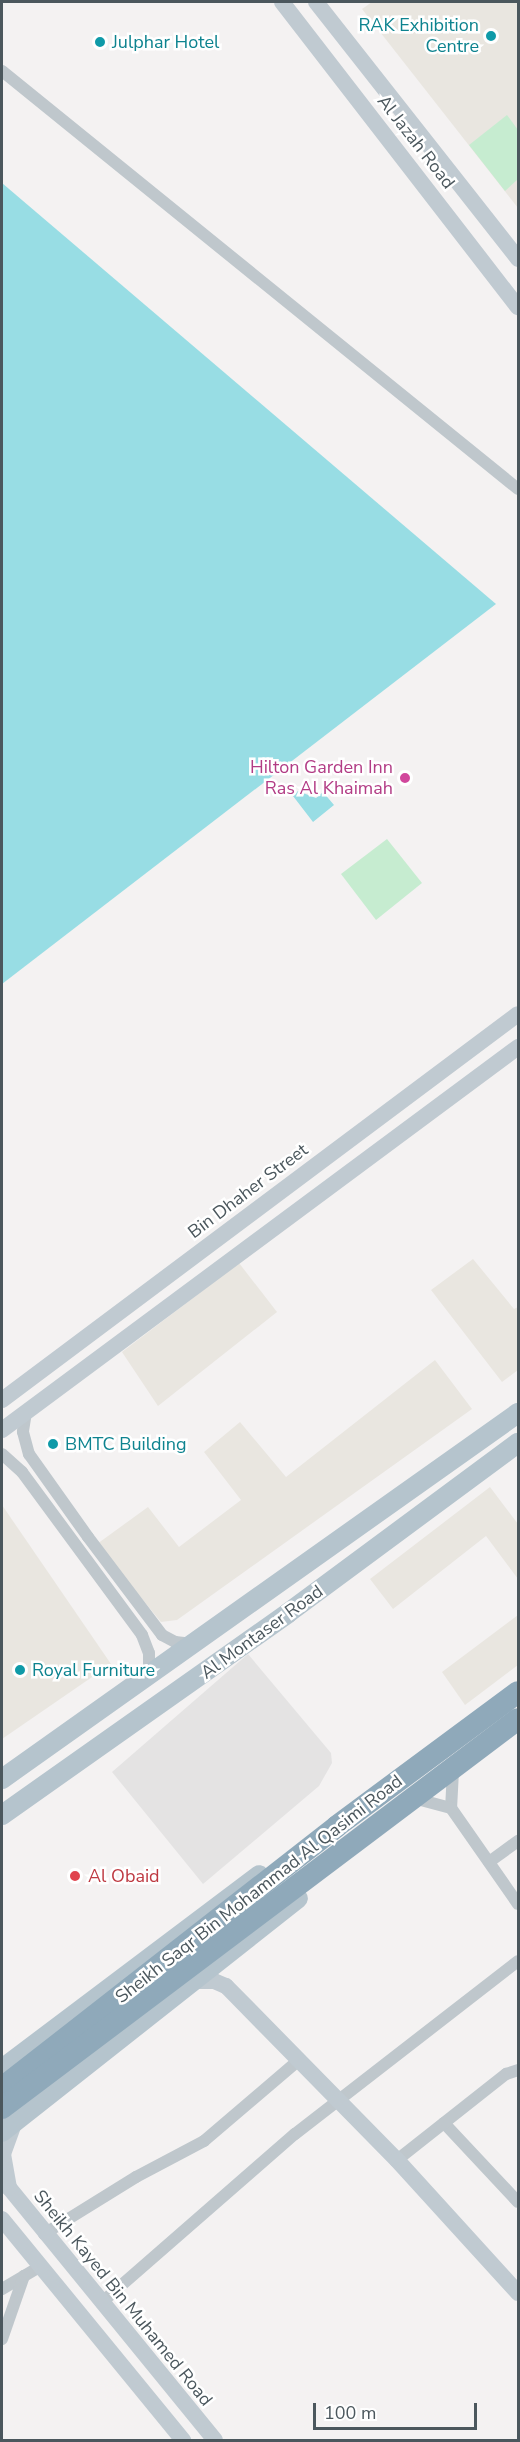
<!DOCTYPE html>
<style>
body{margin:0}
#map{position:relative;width:520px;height:2442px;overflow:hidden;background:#f4f2f2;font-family:"Nunito Sans",sans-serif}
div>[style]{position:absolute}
.commercial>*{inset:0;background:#e9e6e0}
.education>*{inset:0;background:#e4e3e3}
.green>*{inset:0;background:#c6ecd0}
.water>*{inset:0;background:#98dde4}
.street>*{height:12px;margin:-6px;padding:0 6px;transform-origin:6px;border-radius:6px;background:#bfc7cc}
.secondary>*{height:16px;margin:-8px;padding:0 8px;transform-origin:8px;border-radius:8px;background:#c0cad1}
.primary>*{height:20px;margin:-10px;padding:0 10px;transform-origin:10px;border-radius:10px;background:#b5c4cd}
.highway>*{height:22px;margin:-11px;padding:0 11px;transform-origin:11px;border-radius:11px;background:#8fa9ba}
.dots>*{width:16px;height:16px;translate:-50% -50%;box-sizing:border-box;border:3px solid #fff;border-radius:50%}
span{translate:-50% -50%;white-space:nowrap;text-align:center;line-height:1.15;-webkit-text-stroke:5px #fff;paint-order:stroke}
.culture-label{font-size:18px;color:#0d838f}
.right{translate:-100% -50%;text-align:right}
.left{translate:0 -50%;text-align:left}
.street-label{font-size:18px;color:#4b575d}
.hotel-label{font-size:18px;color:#b23c85}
.health-label{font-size:18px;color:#be3a42}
.frame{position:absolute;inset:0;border:3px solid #4b575d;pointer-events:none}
.scale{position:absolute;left:313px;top:2403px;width:164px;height:27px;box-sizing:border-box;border:3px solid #4b575d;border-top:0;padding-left:8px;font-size:18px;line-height:21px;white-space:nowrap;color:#4b575d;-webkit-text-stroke:4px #fff;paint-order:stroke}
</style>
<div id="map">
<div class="commercial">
<i style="clip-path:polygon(372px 2px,518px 2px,518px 208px,362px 9px)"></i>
<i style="clip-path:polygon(473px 1259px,514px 1309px,518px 1307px,518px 1370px,502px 1382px,431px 1290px)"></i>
<i style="clip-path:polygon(239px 1263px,277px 1312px,158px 1406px,122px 1352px)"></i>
<i style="clip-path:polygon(435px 1360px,472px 1409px,177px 1620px,161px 1622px,97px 1544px,148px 1507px,179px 1547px,241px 1500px,204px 1452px,240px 1422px,286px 1477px)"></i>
<i style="clip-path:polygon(490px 1487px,518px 1524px,518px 1579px,486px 1536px,393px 1609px,370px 1579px)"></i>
<i style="clip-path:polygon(2px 1505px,111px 1664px,2px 1739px)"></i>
<i style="clip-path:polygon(518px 1615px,518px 1665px,465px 1705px,442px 1672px)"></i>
</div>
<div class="education">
<i style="clip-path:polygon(248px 1654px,331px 1753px,332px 1763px,319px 1786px,203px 1884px,112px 1772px)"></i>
</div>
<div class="green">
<i style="clip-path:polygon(507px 115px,518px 130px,518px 179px,505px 191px,469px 145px)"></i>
<i style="clip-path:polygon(387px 839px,422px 883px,376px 920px,341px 874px)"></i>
</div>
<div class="water">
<i style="clip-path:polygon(2px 183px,496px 604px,2px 984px)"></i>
<i style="clip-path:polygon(298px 791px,316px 798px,323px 792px,334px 805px,313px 822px,293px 796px)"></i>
</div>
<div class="street">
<i style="left:2px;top:71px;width:664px;rotate:39.01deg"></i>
<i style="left:26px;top:1412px;width:20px;rotate:99deg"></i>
<i style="left:23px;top:1432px;width:23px;rotate:75deg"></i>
<i style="left:29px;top:1454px;width:102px;rotate:54.6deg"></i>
<i style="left:88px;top:1537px;width:123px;rotate:52.9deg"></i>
<i style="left:162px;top:1635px;width:15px;rotate:28deg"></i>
<i style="left:175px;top:1642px;width:18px;rotate:6deg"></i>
<i style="left:2px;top:1454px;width:27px;rotate:42deg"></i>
<i style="left:22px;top:1472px;width:202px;rotate:53.6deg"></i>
<i style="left:142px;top:1635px;width:19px;rotate:69deg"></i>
<i style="left:149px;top:1653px;width:14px;rotate:90deg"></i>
<i style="left:149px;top:1667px;width:12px;rotate:121deg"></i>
<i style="left:453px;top:1771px;width:37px;rotate:93deg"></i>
<i style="left:451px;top:1808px;width:117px;rotate:55.1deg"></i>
<i style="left:417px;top:1799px;width:35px;rotate:15deg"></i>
<i style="left:489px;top:1862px;width:36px;rotate:-36deg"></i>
<i style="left:444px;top:2123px;width:108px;rotate:46.9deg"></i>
<i style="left:397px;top:2160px;width:139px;rotate:-38.3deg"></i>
<i style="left:506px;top:2074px;width:13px;rotate:-18deg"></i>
<i style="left:44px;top:2234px;width:108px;rotate:-31.8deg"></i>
<i style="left:136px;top:2177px;width:77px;rotate:-27.9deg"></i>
<i style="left:204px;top:2141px;width:125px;rotate:-40.5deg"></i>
<i style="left:2px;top:2289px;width:45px;rotate:-30.5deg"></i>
<i style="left:101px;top:2303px;width:257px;rotate:-41.1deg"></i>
<i style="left:295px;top:2134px;width:282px;rotate:-37.8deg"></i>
<i style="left:2px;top:2339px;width:67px;rotate:-70.8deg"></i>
</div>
<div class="secondary">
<i style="left:282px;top:2px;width:386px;rotate:52.3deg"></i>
<i style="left:316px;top:2px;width:327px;rotate:51.8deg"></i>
<i style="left:2px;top:1400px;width:644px;rotate:-36.8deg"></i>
<i style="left:2px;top:1430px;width:643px;rotate:-36.58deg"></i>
<i style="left:195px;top:1981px;width:19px"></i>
<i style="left:214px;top:1981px;width:13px;rotate:23deg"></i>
<i style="left:226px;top:1986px;width:244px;rotate:45.5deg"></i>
<i style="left:397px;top:2160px;width:180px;rotate:47.7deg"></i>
<i style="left:2px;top:2179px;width:337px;rotate:50.8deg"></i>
<i style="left:9px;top:2188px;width:35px;rotate:-100deg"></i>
<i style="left:3px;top:2154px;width:35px;rotate:-70deg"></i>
<i style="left:2px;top:2219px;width:286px;rotate:50.7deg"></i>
</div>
<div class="primary">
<i style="left:2px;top:1779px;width:633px;rotate:-35.35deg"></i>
<i style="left:2px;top:1815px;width:350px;rotate:-35.2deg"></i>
<i style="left:288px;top:1613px;width:286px;rotate:-36.5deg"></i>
<i style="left:2px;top:2069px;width:322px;rotate:-37deg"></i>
<i style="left:2px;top:2132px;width:377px;rotate:-38.3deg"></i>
</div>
<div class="highway">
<i style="left:2px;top:2088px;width:425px;rotate:-38deg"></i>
<i style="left:337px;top:1826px;width:225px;rotate:-36.5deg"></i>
<i style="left:2px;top:2108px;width:646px;rotate:-37.01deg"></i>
</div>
<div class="dots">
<i style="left:491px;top:36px;background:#0f9aa8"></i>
<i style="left:100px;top:42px;background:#0f9aa8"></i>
<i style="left:405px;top:778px;background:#d1479c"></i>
<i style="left:53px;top:1444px;background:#0f9aa8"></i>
<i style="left:20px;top:1670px;background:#0f9aa8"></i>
<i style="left:75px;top:1876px;background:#e0444e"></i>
</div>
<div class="culture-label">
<span class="right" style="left:479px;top:36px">RAK Exhibition<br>Centre</span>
<span class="left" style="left:112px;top:42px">Julphar Hotel</span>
<span class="left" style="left:65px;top:1444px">BMTC Building</span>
<span class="left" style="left:32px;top:1670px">Royal Furniture</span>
</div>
<div class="street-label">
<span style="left:416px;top:142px;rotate:52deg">Al Jazah Road</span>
<span style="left:248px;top:1191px;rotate:-37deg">Bin Dhaher Street</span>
<span style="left:262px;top:1632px;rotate:-36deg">Al Montaser Road</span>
<span style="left:259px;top:1889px;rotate:-38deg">Sheikh Saqr Bin Mohammad Al Qasimi Road</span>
<span style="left:123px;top:2298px;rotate:51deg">Sheikh Kayed Bin Muhamed Road</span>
</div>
<div class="hotel-label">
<span class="right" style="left:393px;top:778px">Hilton Garden Inn<br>Ras Al Khaimah</span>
</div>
<div class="health-label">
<span class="left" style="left:88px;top:1876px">Al Obaid</span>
</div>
<div class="frame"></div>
<div class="scale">100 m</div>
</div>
